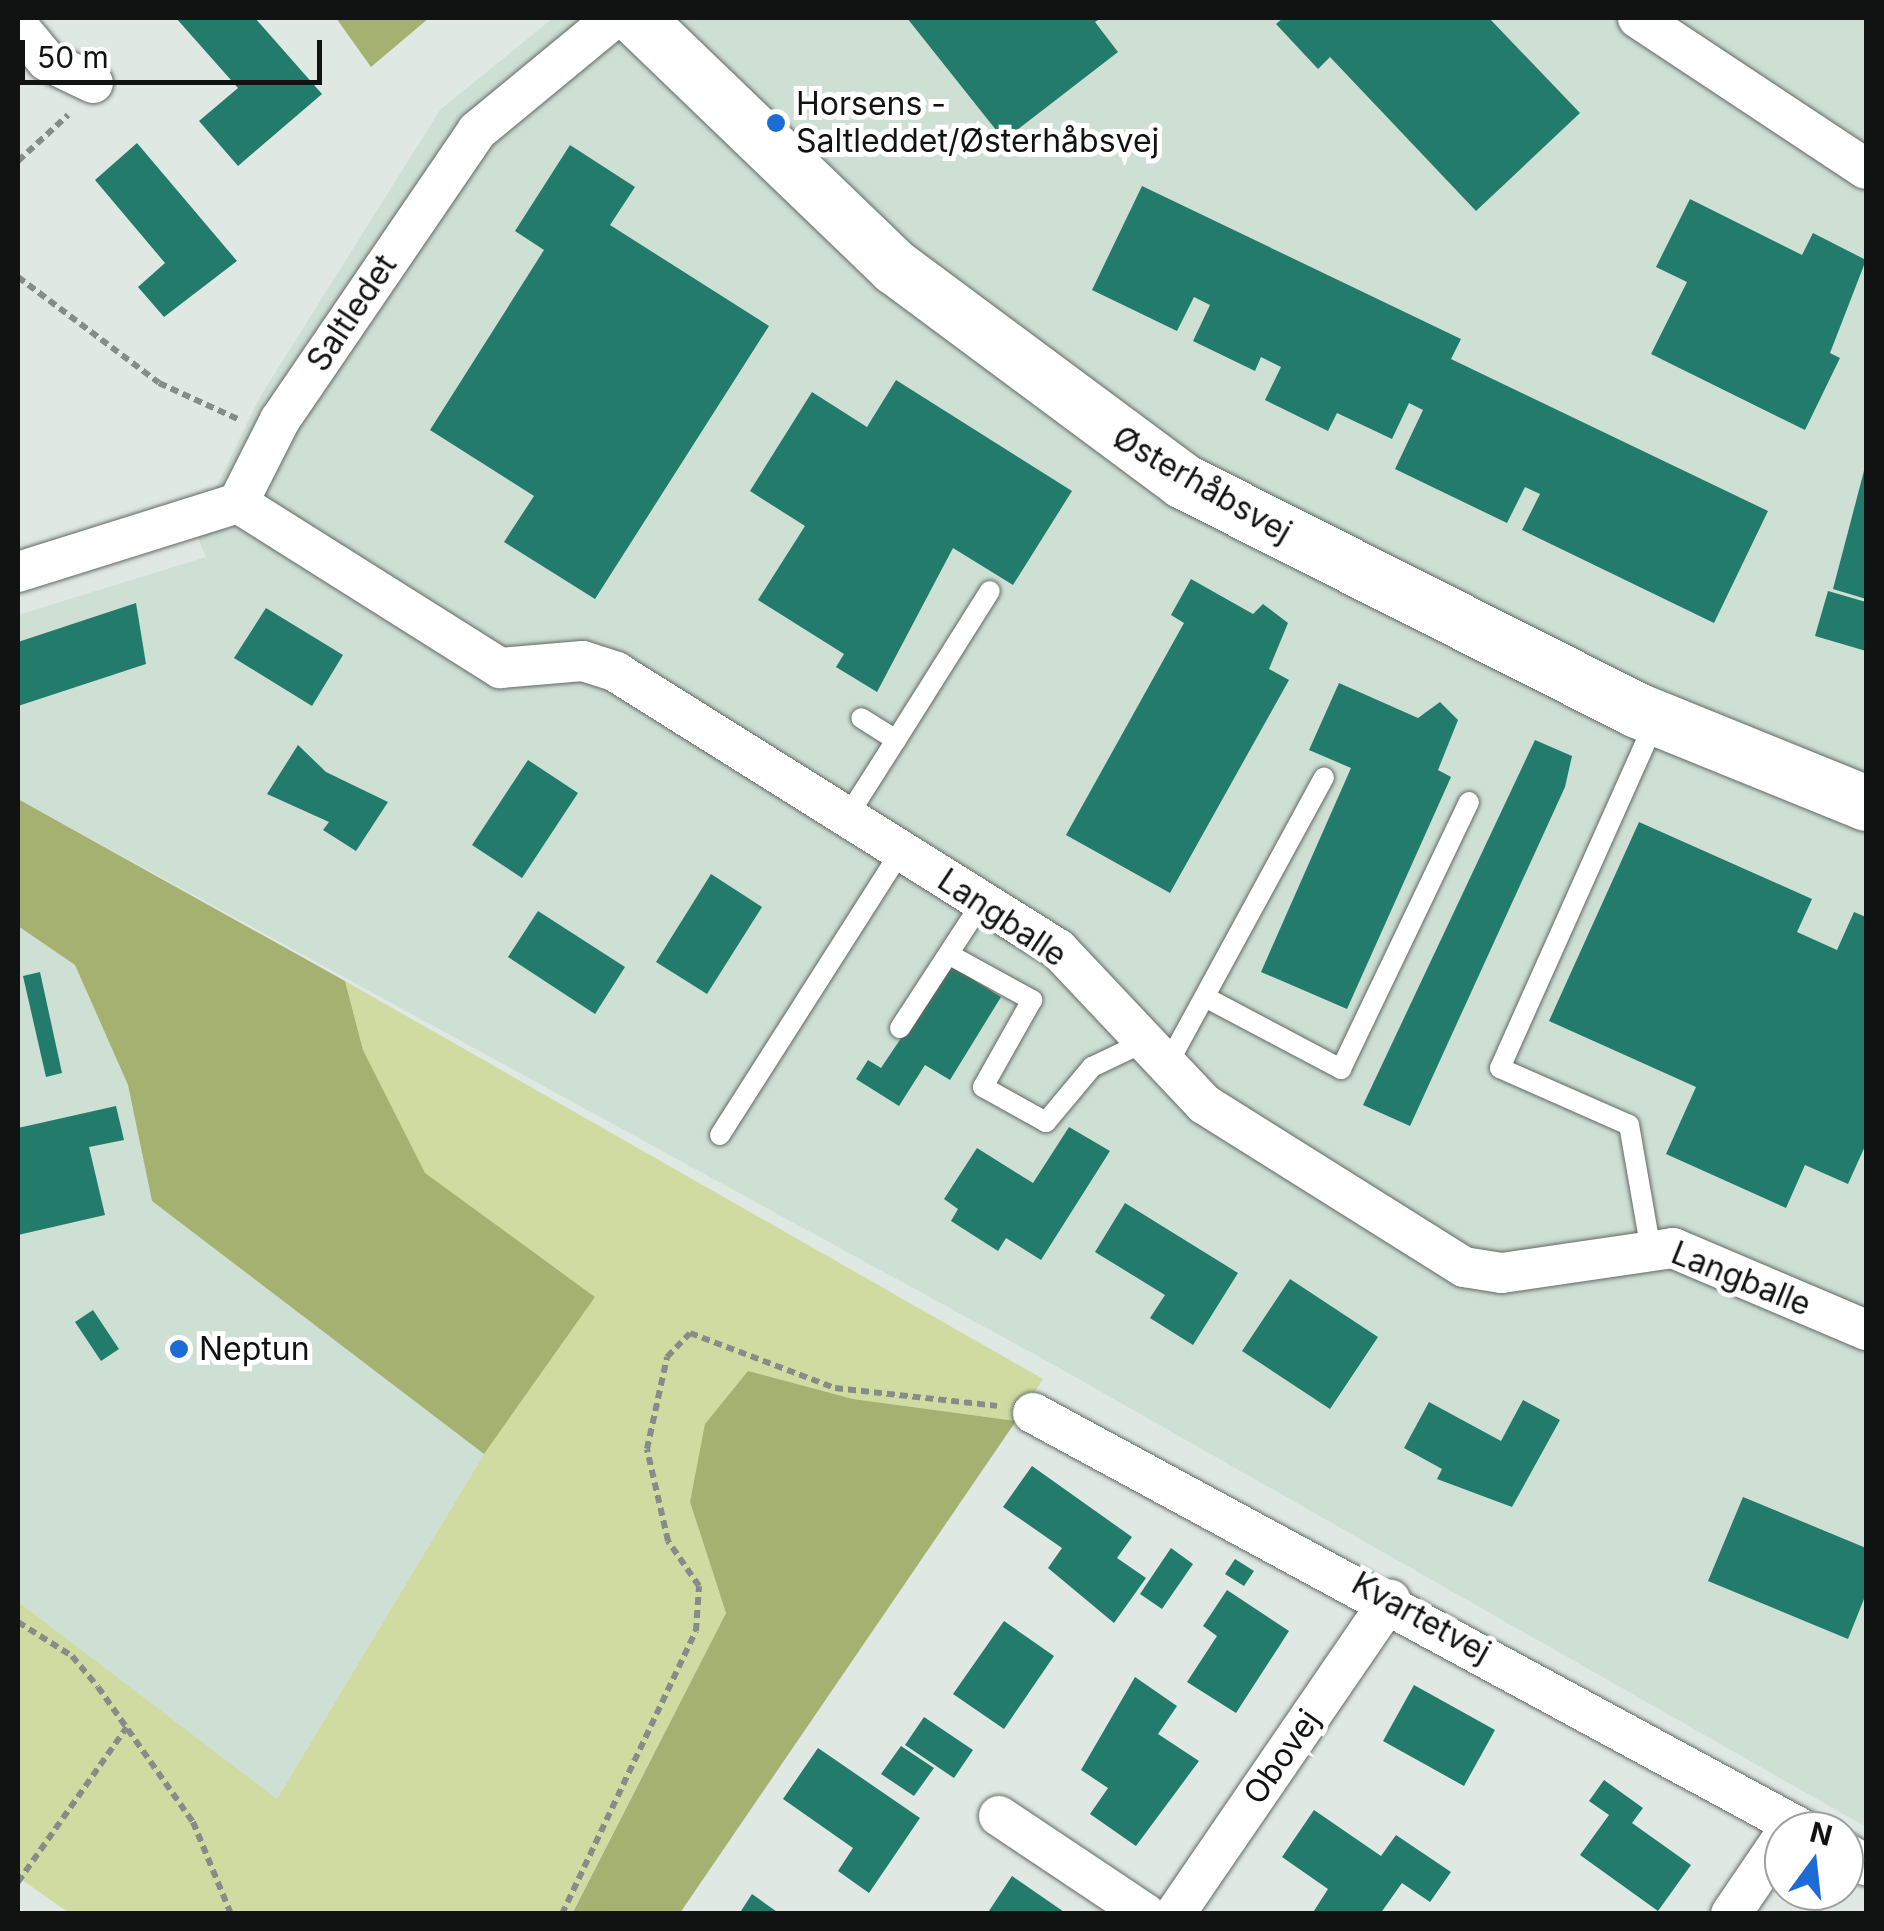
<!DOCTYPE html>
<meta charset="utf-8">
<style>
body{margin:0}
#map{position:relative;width:1884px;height:1931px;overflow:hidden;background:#dfe8e2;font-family:Inter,sans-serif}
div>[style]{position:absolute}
.built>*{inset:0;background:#cedfd4}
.green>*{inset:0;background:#d0dba2}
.forest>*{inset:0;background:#a5b171}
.building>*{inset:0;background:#237c6b}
.path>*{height:6px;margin-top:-3px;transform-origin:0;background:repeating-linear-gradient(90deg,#868d88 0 8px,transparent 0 13px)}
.roads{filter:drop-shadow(0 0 2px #616964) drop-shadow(0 0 2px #616964)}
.lane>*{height:20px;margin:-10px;padding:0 10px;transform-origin:10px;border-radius:10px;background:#fff}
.street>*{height:40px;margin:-20px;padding:0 20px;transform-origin:20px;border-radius:20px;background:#fff}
.secondary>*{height:55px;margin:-27.5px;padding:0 27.5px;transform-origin:27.5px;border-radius:27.5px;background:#fff}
.dots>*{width:28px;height:28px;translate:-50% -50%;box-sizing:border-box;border:5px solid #fff;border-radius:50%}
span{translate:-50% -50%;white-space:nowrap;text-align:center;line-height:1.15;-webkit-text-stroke:10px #fff;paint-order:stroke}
.poi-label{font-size:32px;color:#101311}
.left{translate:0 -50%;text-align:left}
.street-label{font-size:32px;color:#101311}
.frame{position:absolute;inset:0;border:20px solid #101311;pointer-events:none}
.north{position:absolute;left:1764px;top:1811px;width:100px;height:100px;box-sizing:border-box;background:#fff;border:2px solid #9fa1a0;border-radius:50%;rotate:15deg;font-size:28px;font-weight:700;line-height:40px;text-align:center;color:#101311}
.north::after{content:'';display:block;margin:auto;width:35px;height:45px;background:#1d6cd6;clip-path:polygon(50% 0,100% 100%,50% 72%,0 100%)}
.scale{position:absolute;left:20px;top:40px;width:302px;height:45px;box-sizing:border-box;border:5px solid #101311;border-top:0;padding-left:12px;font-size:30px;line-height:35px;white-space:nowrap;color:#101311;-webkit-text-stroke:8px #fff;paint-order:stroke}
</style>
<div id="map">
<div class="built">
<i style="clip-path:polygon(553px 18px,1866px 18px,1866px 1827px,1056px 1366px,18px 799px,18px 615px,206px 557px,195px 531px,260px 397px,440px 110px)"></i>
<i style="clip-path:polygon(18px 926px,75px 965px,128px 1085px,152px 1201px,484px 1454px,277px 1799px,18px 1607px)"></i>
</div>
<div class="green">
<i style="clip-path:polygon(345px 981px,1043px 1379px,1016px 1421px,853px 1399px,748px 1372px,690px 1502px,726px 1613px,572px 1913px,69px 1913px,18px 1877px,18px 1602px,277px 1799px,484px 1454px,595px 1297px,425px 1174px,363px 1050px)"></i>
</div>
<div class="forest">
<i style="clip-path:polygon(336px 18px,429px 18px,371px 67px)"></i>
<i style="clip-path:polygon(18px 799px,345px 981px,363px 1050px,425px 1173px,595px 1297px,484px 1454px,152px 1201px,128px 1085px,75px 965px,18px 926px)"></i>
<i style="clip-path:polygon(748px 1371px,853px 1399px,1016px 1421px,680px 1913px,572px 1914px,726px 1613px,690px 1502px,705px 1424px)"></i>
</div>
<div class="building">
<i style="clip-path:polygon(176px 18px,255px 18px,322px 94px,238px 166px,199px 121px,238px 88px)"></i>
<i style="clip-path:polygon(907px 18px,1101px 18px,1095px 22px,1118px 52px,1004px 140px)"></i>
<i style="clip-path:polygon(1283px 18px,1489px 18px,1580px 113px,1476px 211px,1330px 57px,1318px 69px,1276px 24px)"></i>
<i style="clip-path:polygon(137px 143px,237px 261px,164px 317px,138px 287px,165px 263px,95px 180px)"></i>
<i style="clip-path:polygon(570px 145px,635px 187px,610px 225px,769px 326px,595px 599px,504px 542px,534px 496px,430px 430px,544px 250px,515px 231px)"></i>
<i style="clip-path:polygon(1142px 186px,1461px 339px,1451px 359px,1768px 511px,1714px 623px,1522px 530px,1540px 494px,1525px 487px,1507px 523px,1395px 469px,1423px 410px,1409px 403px,1392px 439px,1337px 413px,1328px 431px,1265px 400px,1281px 367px,1261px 357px,1255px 371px,1193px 341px,1210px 305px,1194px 297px,1177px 331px,1092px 290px)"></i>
<i style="clip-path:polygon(1690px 199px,1802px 255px,1813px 233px,1866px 260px,1830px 353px,1840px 358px,1805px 430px,1651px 354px,1687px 282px,1656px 267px)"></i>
<i style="clip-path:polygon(896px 380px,1072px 491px,1013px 585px,953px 548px,877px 692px,836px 667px,844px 654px,758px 600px,805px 526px,750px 491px,812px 392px,867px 427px)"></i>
<i style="clip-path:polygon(1865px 467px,1866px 467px,1866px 599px,1833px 589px)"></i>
<i style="clip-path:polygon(1191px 579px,1253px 614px,1263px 604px,1288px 623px,1269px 669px,1289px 680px,1170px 893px,1066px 835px,1184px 623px,1171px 615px)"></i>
<i style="clip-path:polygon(1828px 591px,1866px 602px,1866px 651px,1815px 636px)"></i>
<i style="clip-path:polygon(136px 603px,146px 664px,18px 706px,18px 642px)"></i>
<i style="clip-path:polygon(266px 608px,343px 655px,312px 706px,234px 658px)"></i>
<i style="clip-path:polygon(1339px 683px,1418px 718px,1440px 702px,1458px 720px,1438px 770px,1451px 777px,1347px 1009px,1261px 972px,1351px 768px,1309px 750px)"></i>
<i style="clip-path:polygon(1535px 740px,1572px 756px,1565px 787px,1410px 1126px,1363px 1105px)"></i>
<i style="clip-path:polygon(298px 745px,326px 772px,388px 802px,356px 851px,323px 830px,329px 822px,267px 794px)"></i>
<i style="clip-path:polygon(528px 760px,578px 793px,522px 878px,472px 845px)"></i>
<i style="clip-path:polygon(1639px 822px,1812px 899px,1797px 932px,1837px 950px,1854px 912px,1866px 917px,1866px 1144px,1848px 1184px,1805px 1165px,1786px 1208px,1666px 1154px,1696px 1087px,1549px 1021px)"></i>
<i style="clip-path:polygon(711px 874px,762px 907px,707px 994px,656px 962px)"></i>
<i style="clip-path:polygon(538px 911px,625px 967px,595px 1014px,508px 957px)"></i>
<i style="clip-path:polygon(950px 965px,1001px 997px,950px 1080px,925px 1065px,899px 1106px,856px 1079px,868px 1060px,881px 1068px)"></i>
<i style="clip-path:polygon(40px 972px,62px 1073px,46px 1077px,23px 976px)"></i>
<i style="clip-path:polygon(116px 1106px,124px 1140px,89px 1147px,105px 1215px,18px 1235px,18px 1128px)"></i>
<i style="clip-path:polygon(1069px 1127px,1110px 1151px,1041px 1260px,1006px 1238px,998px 1251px,951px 1221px,958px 1209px,944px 1199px,977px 1148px,1033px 1183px)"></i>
<i style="clip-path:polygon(1125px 1203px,1238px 1273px,1193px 1345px,1150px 1318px,1165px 1295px,1095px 1252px)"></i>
<i style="clip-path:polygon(1290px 1279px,1378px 1337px,1330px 1409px,1242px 1351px)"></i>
<i style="clip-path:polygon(93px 1310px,119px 1349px,101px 1361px,75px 1322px)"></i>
<i style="clip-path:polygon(1523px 1400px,1560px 1420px,1512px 1507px,1437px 1479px,1442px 1469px,1404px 1448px,1429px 1402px,1501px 1441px)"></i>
<i style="clip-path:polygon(1032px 1466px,1132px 1537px,1117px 1558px,1146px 1578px,1114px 1623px,1048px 1568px,1062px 1548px,1003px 1507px)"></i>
<i style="clip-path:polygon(1743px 1497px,1866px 1548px,1866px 1594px,1848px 1639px,1708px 1581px)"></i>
<i style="clip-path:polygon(1171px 1548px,1193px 1564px,1162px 1609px,1140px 1594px)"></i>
<i style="clip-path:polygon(1235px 1559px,1254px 1571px,1244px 1586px,1225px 1574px)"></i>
<i style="clip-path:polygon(1227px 1590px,1289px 1631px,1236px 1713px,1187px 1682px,1217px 1636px,1203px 1626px)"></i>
<i style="clip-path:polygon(1004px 1621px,1054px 1656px,1004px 1729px,953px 1694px)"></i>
<i style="clip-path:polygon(1135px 1677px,1177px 1706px,1158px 1734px,1199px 1761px,1136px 1846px,1090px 1814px,1108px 1788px,1081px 1770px)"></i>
<i style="clip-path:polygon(1414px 1685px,1495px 1730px,1464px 1786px,1383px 1741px)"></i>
<i style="clip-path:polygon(924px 1717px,973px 1750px,954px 1778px,905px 1745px)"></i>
<i style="clip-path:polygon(901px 1746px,934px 1768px,914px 1796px,881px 1774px)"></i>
<i style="clip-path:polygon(818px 1748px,920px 1818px,869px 1893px,838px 1871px,853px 1848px,783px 1799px)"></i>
<i style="clip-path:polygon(1604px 1780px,1643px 1808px,1632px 1823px,1691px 1865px,1658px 1911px,1580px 1855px,1609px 1815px,1589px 1801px)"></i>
<i style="clip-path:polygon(1314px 1810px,1381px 1856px,1396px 1835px,1451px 1872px,1430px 1902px,1402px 1883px,1380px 1914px,1312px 1914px,1328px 1889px,1282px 1857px)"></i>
<i style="clip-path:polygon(1012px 1876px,1067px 1914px,987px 1914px)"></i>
<i style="clip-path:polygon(752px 1894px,780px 1914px,739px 1914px)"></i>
</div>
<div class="path">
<i style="left:18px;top:161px;width:68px;rotate:-42.6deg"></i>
<i style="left:18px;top:277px;width:176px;rotate:36.9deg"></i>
<i style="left:159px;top:383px;width:89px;rotate:24.6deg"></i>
<i style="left:18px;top:1622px;width:64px;rotate:32.2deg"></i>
<i style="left:72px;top:1656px;width:40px;rotate:50deg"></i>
<i style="left:98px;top:1687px;width:165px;rotate:54.9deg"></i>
<i style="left:193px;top:1822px;width:100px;rotate:67.6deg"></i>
<i style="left:18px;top:1882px;width:189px;rotate:-54.9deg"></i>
<i style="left:562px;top:1914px;width:313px;rotate:-64.7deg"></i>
<i style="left:696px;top:1631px;width:45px;rotate:-86.2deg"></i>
<i style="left:699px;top:1586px;width:55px;rotate:-124.6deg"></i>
<i style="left:668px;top:1541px;width:94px;rotate:-102.9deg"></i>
<i style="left:647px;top:1449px;width:94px;rotate:-77.7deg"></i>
<i style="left:667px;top:1357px;width:33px;rotate:-46deg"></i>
<i style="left:690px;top:1333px;width:155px;rotate:20.8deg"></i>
<i style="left:835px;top:1388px;width:163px;rotate:6.3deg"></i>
</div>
<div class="roads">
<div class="lane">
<i style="left:896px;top:740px;width:176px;rotate:-57.8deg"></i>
<i style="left:847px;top:817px;width:91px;rotate:-57.5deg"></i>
<i style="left:896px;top:740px;width:41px;rotate:-147.8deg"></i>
<i style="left:950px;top:955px;width:94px;rotate:28.8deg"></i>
<i style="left:1032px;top:1000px;width:100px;rotate:119.4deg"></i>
<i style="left:983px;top:1087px;width:72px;rotate:29.1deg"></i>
<i style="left:1046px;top:1122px;width:72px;rotate:-50.1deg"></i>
<i style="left:1092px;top:1067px;width:55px;rotate:-25.6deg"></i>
<i style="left:1205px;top:997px;width:154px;rotate:27.9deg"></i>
<i style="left:1341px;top:1069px;width:296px;rotate:-64.4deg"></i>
<i style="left:900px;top:1028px;width:150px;rotate:-56.9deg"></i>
<i style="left:1165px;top:1069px;width:332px;rotate:-61.4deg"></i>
<i style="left:720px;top:1135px;width:337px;rotate:-57.5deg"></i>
<i style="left:1650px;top:1245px;width:122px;rotate:-99.9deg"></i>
<i style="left:1629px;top:1125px;width:141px;rotate:-156.2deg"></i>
<i style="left:1500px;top:1068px;width:380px;rotate:-65.9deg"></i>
</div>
<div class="street">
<i style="left:1638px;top:18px;width:273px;rotate:33.5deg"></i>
<i style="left:18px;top:26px;width:45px;rotate:50.4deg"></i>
<i style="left:47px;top:61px;width:51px;rotate:25.6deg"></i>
<i style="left:238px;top:503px;width:310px;rotate:32.2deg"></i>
<i style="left:500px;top:668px;width:83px;rotate:-4.8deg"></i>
<i style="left:583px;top:661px;width:35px;rotate:18deg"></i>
<i style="left:616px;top:672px;width:522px;rotate:32.08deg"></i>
<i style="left:1058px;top:949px;width:213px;rotate:46.7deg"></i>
<i style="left:1204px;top:1104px;width:307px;rotate:32.1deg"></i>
<i style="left:1464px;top:1267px;width:38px;rotate:9deg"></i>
<i style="left:1502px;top:1273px;width:173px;rotate:-8.3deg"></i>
<i style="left:1673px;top:1248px;width:210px;rotate:23deg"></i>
<i style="left:18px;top:572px;width:231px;rotate:-17.4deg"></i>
<i style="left:238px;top:503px;width:93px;rotate:-63.2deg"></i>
<i style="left:280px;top:420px;width:350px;rotate:-55.7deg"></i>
<i style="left:477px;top:131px;width:178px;rotate:-39.5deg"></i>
<i style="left:1033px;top:1413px;width:878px;rotate:28.43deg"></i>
<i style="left:999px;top:1816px;width:177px;rotate:33.7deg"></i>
<i style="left:1844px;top:1852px;width:26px;rotate:31deg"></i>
<i style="left:1175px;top:1914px;width:381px;rotate:-55.6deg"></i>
<i style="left:1731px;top:1914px;width:94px;rotate:-55.8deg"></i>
</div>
<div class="secondary">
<i style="left:636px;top:18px;width:359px;rotate:43.9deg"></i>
<i style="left:895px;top:267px;width:359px;rotate:36.6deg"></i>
<i style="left:1183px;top:481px;width:508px;rotate:26.77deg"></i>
<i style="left:1637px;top:710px;width:247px;rotate:22.1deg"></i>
</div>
</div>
<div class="dots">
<i style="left:776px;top:123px;background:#1d6cd6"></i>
<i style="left:179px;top:1349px;background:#1d6cd6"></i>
</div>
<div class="poi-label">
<span class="left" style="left:796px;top:123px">Horsens -<br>Saltleddet/Østerhåbsvej</span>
<span class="left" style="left:199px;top:1349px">Neptun</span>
</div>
<div class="street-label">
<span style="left:352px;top:313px;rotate:-56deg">Saltledet</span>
<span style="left:1202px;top:485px;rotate:30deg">Østerhåbsvej</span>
<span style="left:1002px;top:918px;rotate:34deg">Langballe</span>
<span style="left:1741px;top:1279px;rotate:22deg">Langballe</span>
<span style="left:1421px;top:1618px;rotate:29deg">Kvartetvej</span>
<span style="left:1282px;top:1757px;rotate:-55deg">Obovej</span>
</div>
<div class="frame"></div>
<div class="north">N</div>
<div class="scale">50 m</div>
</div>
